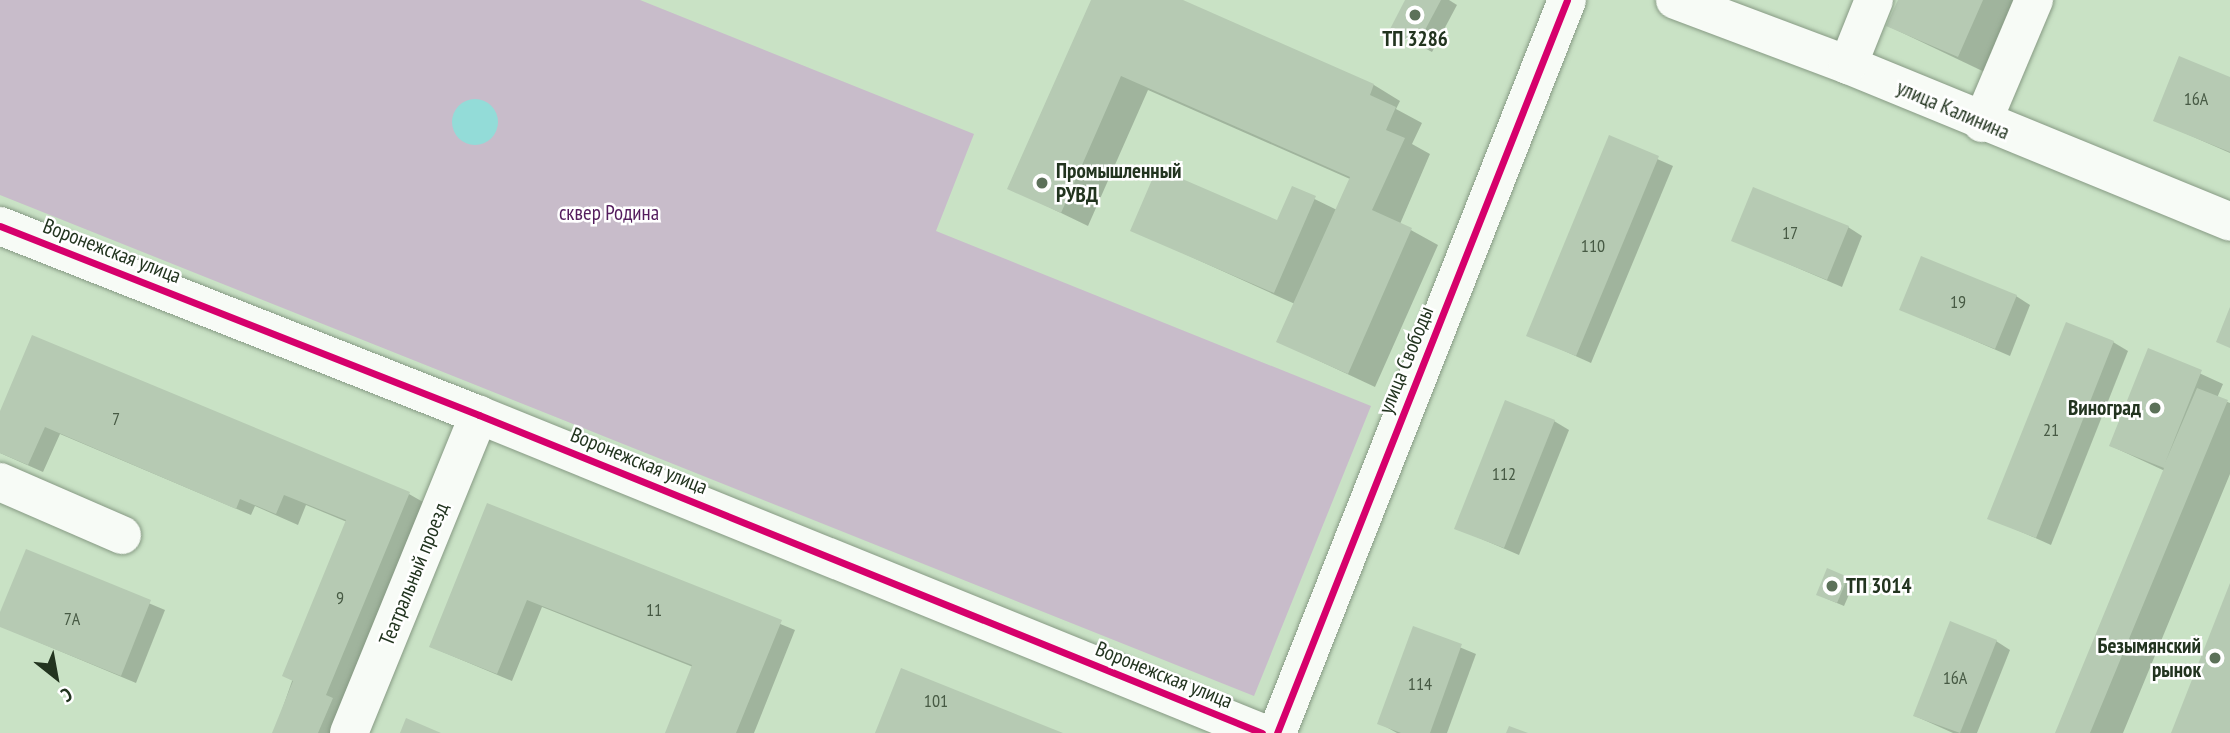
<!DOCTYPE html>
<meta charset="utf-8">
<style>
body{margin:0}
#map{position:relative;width:2230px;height:733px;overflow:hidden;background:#c9e2c5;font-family:"PT Sans Narrow",sans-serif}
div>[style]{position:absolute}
.green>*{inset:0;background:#c8bcca}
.water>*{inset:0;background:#93dcd8}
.round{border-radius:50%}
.shadow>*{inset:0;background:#0003}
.building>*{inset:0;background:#b6cab3}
.roads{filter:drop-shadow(0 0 2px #879a84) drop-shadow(0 0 2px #879a84)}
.minor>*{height:38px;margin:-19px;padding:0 19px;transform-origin:19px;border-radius:19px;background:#f7fbf6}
.cycleway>*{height:7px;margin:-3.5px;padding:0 3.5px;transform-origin:3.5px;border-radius:3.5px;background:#d6006c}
.dots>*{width:19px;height:19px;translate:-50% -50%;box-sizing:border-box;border:4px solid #fff;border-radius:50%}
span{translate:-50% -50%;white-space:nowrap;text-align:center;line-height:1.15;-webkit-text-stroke:5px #fff;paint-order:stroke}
.number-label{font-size:18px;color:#475a44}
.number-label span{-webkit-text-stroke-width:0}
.poi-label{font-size:21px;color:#22341f;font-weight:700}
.left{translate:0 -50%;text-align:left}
.right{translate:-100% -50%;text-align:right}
.street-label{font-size:21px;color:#22341f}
.park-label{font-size:21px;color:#541d5e}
.north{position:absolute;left:21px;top:642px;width:70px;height:70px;-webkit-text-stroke:5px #fff;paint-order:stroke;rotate:149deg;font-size:19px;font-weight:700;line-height:28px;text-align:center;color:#22341f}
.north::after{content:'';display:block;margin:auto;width:24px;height:32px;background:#22341f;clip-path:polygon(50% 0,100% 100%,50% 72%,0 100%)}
</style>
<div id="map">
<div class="green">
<i style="clip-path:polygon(0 0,640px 0,974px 134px,936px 231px,1371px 406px,1254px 696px,0 195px)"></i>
</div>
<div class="water">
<i class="round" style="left:452px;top:99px;width:46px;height:46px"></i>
</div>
<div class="shadow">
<i style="clip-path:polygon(1093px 0,1179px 0,1374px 85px,1400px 101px,1396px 109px,1422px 123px,1412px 144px,1430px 154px,1400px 224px,1438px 245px,1375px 387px,1279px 342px,1295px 304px,1132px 230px,1278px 222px,1292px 188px,1337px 210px,1350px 179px,1148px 90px,1088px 226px,1009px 188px)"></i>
<i style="clip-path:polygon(1407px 0,1449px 0,1457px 5px,1432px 52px,1406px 38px)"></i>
<i style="clip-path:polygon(1899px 0,2029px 0,1995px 77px,1888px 26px)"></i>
<i style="clip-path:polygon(2230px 78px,2230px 153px,2155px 120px)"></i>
<i style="clip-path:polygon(1610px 138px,1673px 166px,1591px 363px,1529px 335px)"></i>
<i style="clip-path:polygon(1848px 227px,1862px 236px,1842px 287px,1733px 240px)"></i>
<i style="clip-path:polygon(2016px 296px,2030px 305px,2010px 356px,1901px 309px)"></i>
<i style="clip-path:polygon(2113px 342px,2128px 351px,2051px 545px,1990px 518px)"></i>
<i style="clip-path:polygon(2149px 350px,2223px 384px,2217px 398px,2230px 403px,2230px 474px,2123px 733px,2057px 733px,2165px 471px,2111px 446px)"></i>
<i style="clip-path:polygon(0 415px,409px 494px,430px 506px,344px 733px,274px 733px,347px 522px,306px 505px,298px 525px,255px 506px,251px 515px,60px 434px,43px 472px,0 453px)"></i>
<i style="clip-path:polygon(1554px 421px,1569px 430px,1519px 555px,1456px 528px)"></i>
<i style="clip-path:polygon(488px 505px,795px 630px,754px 733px,666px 733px,693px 667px,542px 607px,512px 681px,431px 647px)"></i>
<i style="clip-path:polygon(27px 552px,165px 610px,136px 683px,0 626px)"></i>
<i style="clip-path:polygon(1828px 570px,1854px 583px,1844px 606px,1825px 598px)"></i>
<i style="clip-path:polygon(1414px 628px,1476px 654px,1447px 733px,1397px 733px,1379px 723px)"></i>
<i style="clip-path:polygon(1996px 641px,2010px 650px,1977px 733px,1953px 733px,1915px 716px)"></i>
</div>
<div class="building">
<i style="clip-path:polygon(1091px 0,1183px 0,1374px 84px,1370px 95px,1396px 107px,1386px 130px,1405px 138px,1372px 210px,1412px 228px,1348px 374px,1276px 342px,1350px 177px,1121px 76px,1061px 213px,1007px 189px)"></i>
<i style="clip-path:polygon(1405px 0,1441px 0,1417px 45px,1389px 31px)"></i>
<i style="clip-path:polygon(1898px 0,1983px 0,1958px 57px,1886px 26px)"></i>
<i style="clip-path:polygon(2179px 56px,2230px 77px,2230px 152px,2153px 121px)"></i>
<i style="clip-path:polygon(1609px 135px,1659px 156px,1576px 356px,1526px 336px)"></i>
<i style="clip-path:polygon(1157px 168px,1277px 220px,1292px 186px,1316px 196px,1274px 293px,1130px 231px)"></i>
<i style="clip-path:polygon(1753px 187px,1849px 226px,1827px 280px,1731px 241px)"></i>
<i style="clip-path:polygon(1921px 256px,2017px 295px,1995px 349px,1899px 310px)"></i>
<i style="clip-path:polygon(2230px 307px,2230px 348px,2216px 342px)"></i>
<i style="clip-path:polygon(2066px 322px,2114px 341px,2036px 538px,1987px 519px)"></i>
<i style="clip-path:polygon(32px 335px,410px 492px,326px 695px,333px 698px,318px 733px,272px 733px,293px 681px,282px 676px,346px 520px,284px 495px,276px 514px,240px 499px,236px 509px,45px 427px,28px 465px,0 453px,0 411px)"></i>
<i style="clip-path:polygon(2148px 348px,2202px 370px,2165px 463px,2197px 388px,2228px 400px,2090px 733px,2055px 733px,2164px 468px,2109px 446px)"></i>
<i style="clip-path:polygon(1505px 400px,1555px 420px,1504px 548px,1454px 529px)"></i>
<i style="clip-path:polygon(487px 503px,782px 620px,736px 733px,665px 733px,692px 665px,527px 600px,497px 674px,429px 647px)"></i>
<i style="clip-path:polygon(26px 549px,151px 600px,121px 676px,0 627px,0 612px)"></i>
<i style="clip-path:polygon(1827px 568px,1848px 577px,1837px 603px,1816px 595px)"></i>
<i style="clip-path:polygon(2230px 583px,2230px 733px,2171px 733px)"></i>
<i style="clip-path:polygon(1950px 621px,1997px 640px,1960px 733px,1913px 716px)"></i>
<i style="clip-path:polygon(1413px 626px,1462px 644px,1430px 733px,1401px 733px,1377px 724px)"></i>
<i style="clip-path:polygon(901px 668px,1063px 733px,875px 733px)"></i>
<i style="clip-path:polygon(406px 718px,441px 733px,400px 733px)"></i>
<i style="clip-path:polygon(1509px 726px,1528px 733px,1506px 733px)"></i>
</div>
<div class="roads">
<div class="minor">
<i style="left:1675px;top:0;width:185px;rotate:20.6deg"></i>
<i style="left:1848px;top:65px;width:413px;rotate:22.3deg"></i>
<i style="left:1848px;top:65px;width:70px;rotate:-68.2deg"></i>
<i style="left:1982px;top:123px;width:134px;rotate:-67.1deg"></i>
<i style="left:0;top:226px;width:515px;rotate:21.53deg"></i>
<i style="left:479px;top:415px;width:845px;rotate:22.1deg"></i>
<i style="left:0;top:482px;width:133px;rotate:23.5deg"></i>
<i style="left:349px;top:733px;width:344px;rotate:-67.8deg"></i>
<i style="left:1277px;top:733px;width:788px;rotate:-68.41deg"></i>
</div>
</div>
<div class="cycleway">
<i style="left:0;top:226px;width:515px;rotate:21.53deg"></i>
<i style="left:479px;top:415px;width:845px;rotate:22.1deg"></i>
<i style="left:1277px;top:733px;width:788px;rotate:-68.41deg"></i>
</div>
<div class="dots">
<i style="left:1415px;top:15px;background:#5c7159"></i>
<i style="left:1042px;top:183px;background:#5c7159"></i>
<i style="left:2155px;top:408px;background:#5c7159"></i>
<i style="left:1832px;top:586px;background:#5c7159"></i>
<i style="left:2215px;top:658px;background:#5c7159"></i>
</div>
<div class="number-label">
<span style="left:2196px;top:99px">16А</span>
<span style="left:1790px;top:233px">17</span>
<span style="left:1593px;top:246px">110</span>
<span style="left:1958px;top:302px">19</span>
<span style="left:116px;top:419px">7</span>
<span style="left:2051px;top:430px">21</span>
<span style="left:1504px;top:474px">112</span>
<span style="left:340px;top:598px">9</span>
<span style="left:654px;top:610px">11</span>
<span style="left:72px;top:619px">7А</span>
<span style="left:1955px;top:678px">16А</span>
<span style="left:1420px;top:684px">114</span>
<span style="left:936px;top:701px">101</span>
</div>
<div class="poi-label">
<span style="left:1415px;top:39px">ТП 3286</span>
<span class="left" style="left:1056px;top:183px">Промышленный<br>РУВД</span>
<span class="right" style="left:2141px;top:408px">Виноград</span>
<span class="left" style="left:1846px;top:586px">ТП 3014</span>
<span class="right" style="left:2201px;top:658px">Безымянский<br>рынок</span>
</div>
<div class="street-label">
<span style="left:1953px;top:110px;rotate:23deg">улица Калинина</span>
<span style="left:112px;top:251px;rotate:21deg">Воронежская улица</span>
<span style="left:1406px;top:360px;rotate:-68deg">улица Свободы</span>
<span style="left:639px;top:461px;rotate:22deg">Воронежская улица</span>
<span style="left:414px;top:574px;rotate:-68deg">Театральный проезд</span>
<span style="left:1164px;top:675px;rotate:22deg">Воронежская улица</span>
</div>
<div class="park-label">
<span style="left:609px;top:213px">сквер Родина</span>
</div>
<div class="north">С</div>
</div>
